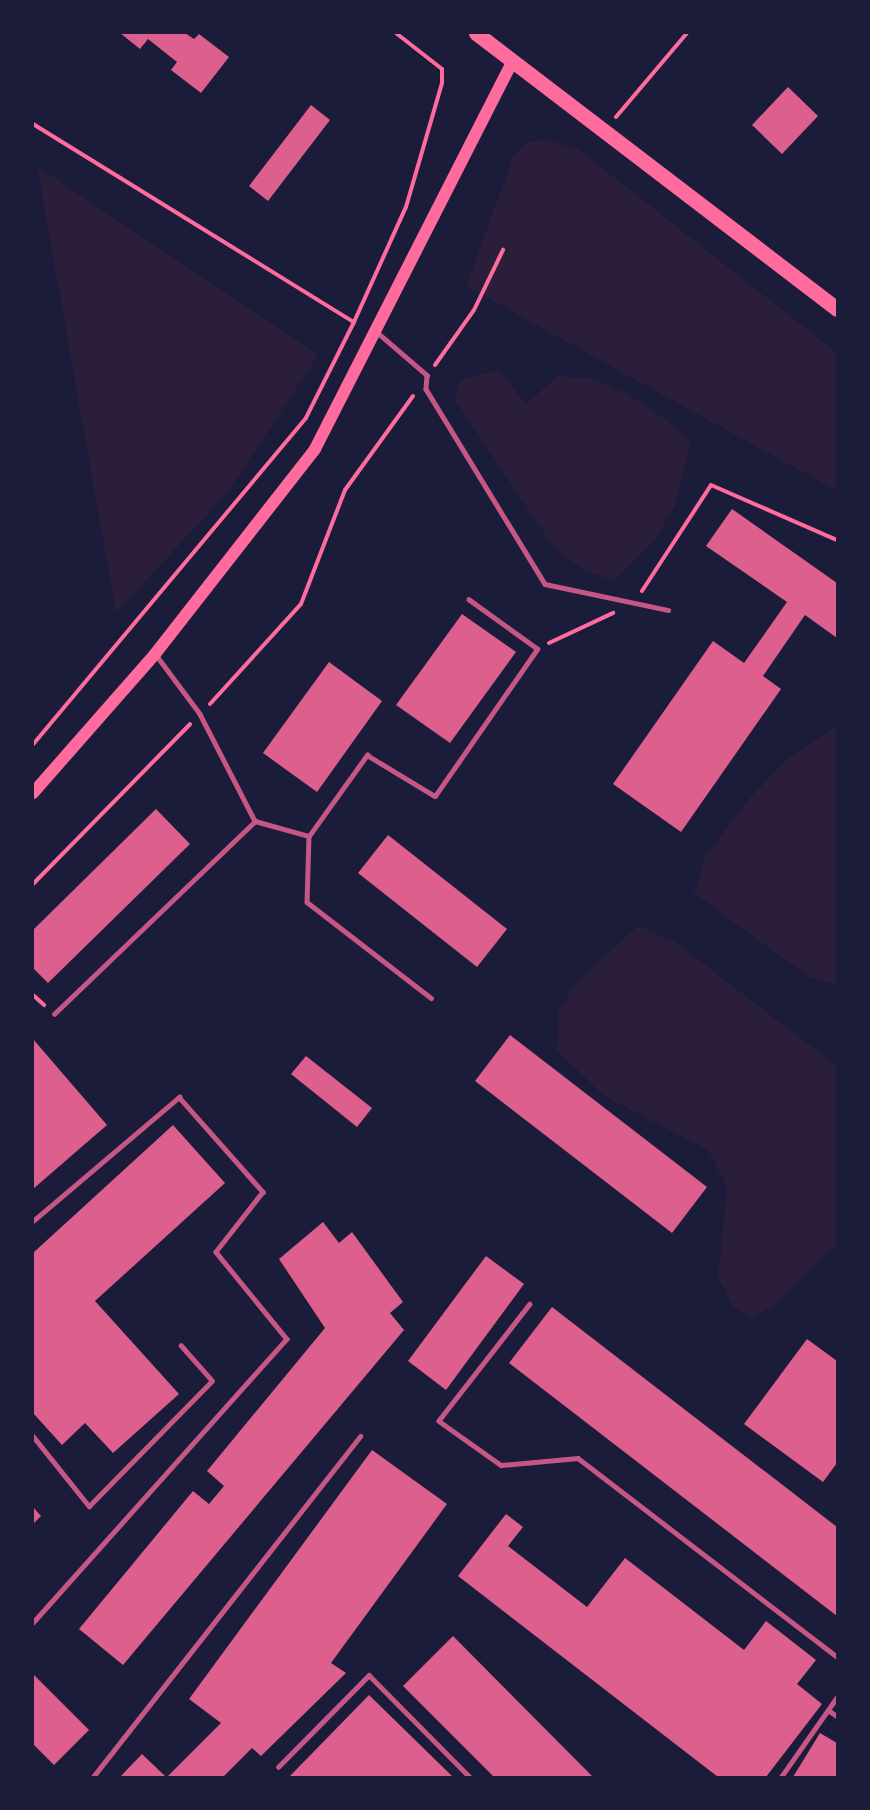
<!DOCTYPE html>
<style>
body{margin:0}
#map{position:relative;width:870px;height:1810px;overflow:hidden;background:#1b1b3a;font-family:"PT Sans",sans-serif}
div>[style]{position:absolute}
.green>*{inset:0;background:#2a1e3b}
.building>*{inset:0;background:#dd5f8e}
.path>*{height:4px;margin:-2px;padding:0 2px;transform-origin:2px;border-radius:2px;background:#ff6b9d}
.service>*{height:4.5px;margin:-2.25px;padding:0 2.25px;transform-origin:2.25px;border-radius:2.25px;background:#c65784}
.secondary>*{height:12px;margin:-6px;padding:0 6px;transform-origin:6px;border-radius:6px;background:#ff6b9d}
.primary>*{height:15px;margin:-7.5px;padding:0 7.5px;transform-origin:7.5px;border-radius:7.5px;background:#ff6b9d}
span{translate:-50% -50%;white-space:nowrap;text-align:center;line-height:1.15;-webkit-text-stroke:5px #1b1b3a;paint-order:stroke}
.frame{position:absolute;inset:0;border:34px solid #1b1b3a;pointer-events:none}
</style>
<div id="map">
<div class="green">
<i style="clip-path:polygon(540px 139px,577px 148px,837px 353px,837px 491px,466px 286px,513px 157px,524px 144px)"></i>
<i style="clip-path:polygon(37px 166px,318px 355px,228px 492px,116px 613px)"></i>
<i style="clip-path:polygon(489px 372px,501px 372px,526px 405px,557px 376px,593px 379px,628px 394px,682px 431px,690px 444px,676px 504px,657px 537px,613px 581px,583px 569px,555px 549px,455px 400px,457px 386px,466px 378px)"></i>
<i style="clip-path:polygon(837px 726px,837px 984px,809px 977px,694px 893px,705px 857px,748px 800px,786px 760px)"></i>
<i style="clip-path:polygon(638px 926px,675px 942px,837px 1066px,837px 1244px,778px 1303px,753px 1317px,734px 1308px,718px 1277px,727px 1188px,708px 1150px,604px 1096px,557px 1050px,559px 1010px,577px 982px)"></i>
</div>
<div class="building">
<i style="clip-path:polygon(120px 33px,185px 33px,194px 39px,199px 34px,229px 57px,201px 93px,171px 70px,177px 62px,148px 39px,140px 49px)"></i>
<i style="clip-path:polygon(788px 87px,818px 116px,782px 154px,752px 125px)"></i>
<i style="clip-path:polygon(311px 105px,330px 120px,268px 201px,249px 186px)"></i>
<i style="clip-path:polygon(732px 509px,837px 583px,837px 638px,805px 615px,763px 676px,781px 689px,681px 832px,613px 784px,713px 641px,744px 663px,787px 602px,706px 546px)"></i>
<i style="clip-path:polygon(462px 614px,516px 652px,450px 743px,396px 705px)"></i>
<i style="clip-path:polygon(329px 662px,382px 701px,317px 792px,263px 753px)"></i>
<i style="clip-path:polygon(156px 809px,190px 844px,48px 983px,33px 968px,33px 930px)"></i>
<i style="clip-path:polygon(388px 835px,507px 929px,477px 967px,358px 873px)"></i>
<i style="clip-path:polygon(510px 1035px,707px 1187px,672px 1233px,475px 1081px)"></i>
<i style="clip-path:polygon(33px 1039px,107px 1125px,33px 1189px)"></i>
<i style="clip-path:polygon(306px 1056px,372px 1108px,357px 1127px,291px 1074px)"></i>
<i style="clip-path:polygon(173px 1125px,225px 1183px,95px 1301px,179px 1394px,113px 1453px,85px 1423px,62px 1445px,33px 1413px,33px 1253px)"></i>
<i style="clip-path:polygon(323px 1222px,339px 1243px,352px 1232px,403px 1302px,390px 1313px,404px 1330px,123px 1665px,79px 1629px,193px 1491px,209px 1504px,224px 1486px,207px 1471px,325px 1328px,279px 1259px)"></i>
<i style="clip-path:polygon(486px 1256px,524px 1284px,446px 1390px,408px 1361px)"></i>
<i style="clip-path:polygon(552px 1307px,837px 1527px,837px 1616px,509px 1363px)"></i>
<i style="clip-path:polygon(807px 1339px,837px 1361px,837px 1463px,823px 1482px,744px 1424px)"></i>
<i style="clip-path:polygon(372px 1450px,447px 1504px,331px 1663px,346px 1673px,261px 1756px,252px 1748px,223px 1777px,167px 1777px,221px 1723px,189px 1699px)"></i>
<i style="clip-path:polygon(33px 1507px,41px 1516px,33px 1524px)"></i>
<i style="clip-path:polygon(506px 1514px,523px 1527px,508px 1546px,587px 1607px,625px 1558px,744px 1650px,766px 1621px,816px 1660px,797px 1684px,822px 1704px,766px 1777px,718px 1777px,458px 1576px)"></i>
<i style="clip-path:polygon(453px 1636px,593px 1777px,494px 1777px,403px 1686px)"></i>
<i style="clip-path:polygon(33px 1674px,89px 1730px,54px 1765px,33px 1744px)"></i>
<i style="clip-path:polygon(369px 1695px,453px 1777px,289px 1777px)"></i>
<i style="clip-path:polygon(820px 1733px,837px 1743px,837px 1777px,793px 1777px)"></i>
<i style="clip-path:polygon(142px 1754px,166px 1777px,120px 1777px)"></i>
</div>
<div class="path">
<i style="left:616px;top:117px;width:110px;rotate:-49.8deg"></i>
<i style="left:33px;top:124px;width:377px;rotate:31.7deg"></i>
<i style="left:354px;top:322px;width:107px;rotate:116.6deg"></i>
<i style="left:306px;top:418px;width:426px;rotate:129.9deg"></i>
<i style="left:354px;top:322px;width:126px;rotate:-65.7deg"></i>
<i style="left:406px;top:207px;width:129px;rotate:-73.8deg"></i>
<i style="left:442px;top:83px;width:14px;rotate:-90deg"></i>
<i style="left:442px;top:69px;width:58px;rotate:-142deg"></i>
<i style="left:435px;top:365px;width:67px;rotate:-54.7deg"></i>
<i style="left:474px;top:310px;width:67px;rotate:-64.2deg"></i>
<i style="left:642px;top:591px;width:126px;rotate:-56.9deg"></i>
<i style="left:711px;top:485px;width:137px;rotate:23.6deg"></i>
<i style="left:549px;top:643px;width:71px;rotate:-25.1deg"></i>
<i style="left:210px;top:704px;width:135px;rotate:-47.7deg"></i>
<i style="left:301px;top:604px;width:122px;rotate:-68.9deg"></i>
<i style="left:345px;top:490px;width:116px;rotate:-54.1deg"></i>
<i style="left:33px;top:884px;width:224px;rotate:-45.5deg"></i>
<i style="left:33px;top:995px;width:15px;rotate:42deg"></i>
</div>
<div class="service">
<i style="left:378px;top:333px;width:65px;rotate:40.6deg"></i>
<i style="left:427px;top:375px;width:14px;rotate:94deg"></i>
<i style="left:426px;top:389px;width:228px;rotate:58.6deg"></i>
<i style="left:545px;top:584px;width:126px;rotate:11.9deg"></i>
<i style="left:157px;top:656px;width:72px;rotate:53.4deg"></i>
<i style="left:200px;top:714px;width:120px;rotate:62.8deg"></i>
<i style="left:255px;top:821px;width:56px;rotate:15.5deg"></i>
<i style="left:309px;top:836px;width:100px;rotate:-54.4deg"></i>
<i style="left:367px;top:755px;width:79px;rotate:31.1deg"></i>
<i style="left:435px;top:796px;width:179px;rotate:-55.2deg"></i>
<i style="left:537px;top:649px;width:84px;rotate:-144.2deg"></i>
<i style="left:309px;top:836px;width:66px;rotate:91.7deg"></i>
<i style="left:307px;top:902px;width:157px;rotate:37.7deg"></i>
<i style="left:54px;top:1014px;width:279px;rotate:-43.8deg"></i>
<i style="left:33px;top:1221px;width:192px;rotate:-40.3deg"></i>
<i style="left:179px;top:1097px;width:127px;rotate:48.5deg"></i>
<i style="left:263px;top:1192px;width:76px;rotate:128.1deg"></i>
<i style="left:216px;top:1252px;width:112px;rotate:50.8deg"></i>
<i style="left:287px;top:1339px;width:381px;rotate:131.8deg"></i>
<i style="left:530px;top:1304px;width:148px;rotate:127.9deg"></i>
<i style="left:439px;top:1421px;width:76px;rotate:35.4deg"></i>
<i style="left:501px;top:1465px;width:77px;rotate:-5.2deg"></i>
<i style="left:578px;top:1458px;width:327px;rotate:37.5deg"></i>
<i style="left:33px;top:1436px;width:90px;rotate:51.3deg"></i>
<i style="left:89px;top:1506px;width:175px;rotate:-45.5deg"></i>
<i style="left:212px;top:1381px;width:47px;rotate:-131.5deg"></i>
<i style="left:828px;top:1710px;width:11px;rotate:34deg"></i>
<i style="left:278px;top:1767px;width:129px;rotate:-45.3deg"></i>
<i style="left:369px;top:1675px;width:144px;rotate:45.3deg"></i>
<i style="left:93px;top:1777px;width:433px;rotate:-51.9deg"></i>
<i style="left:781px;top:1777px;width:98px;rotate:-55deg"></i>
</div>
<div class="secondary">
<i style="left:33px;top:793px;width:185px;rotate:-48.7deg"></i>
<i style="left:155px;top:654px;width:260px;rotate:-52deg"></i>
<i style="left:315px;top:449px;width:436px;rotate:-63deg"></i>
</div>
<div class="primary">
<i style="left:476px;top:33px;width:454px;rotate:37.4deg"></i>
</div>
<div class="frame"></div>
</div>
